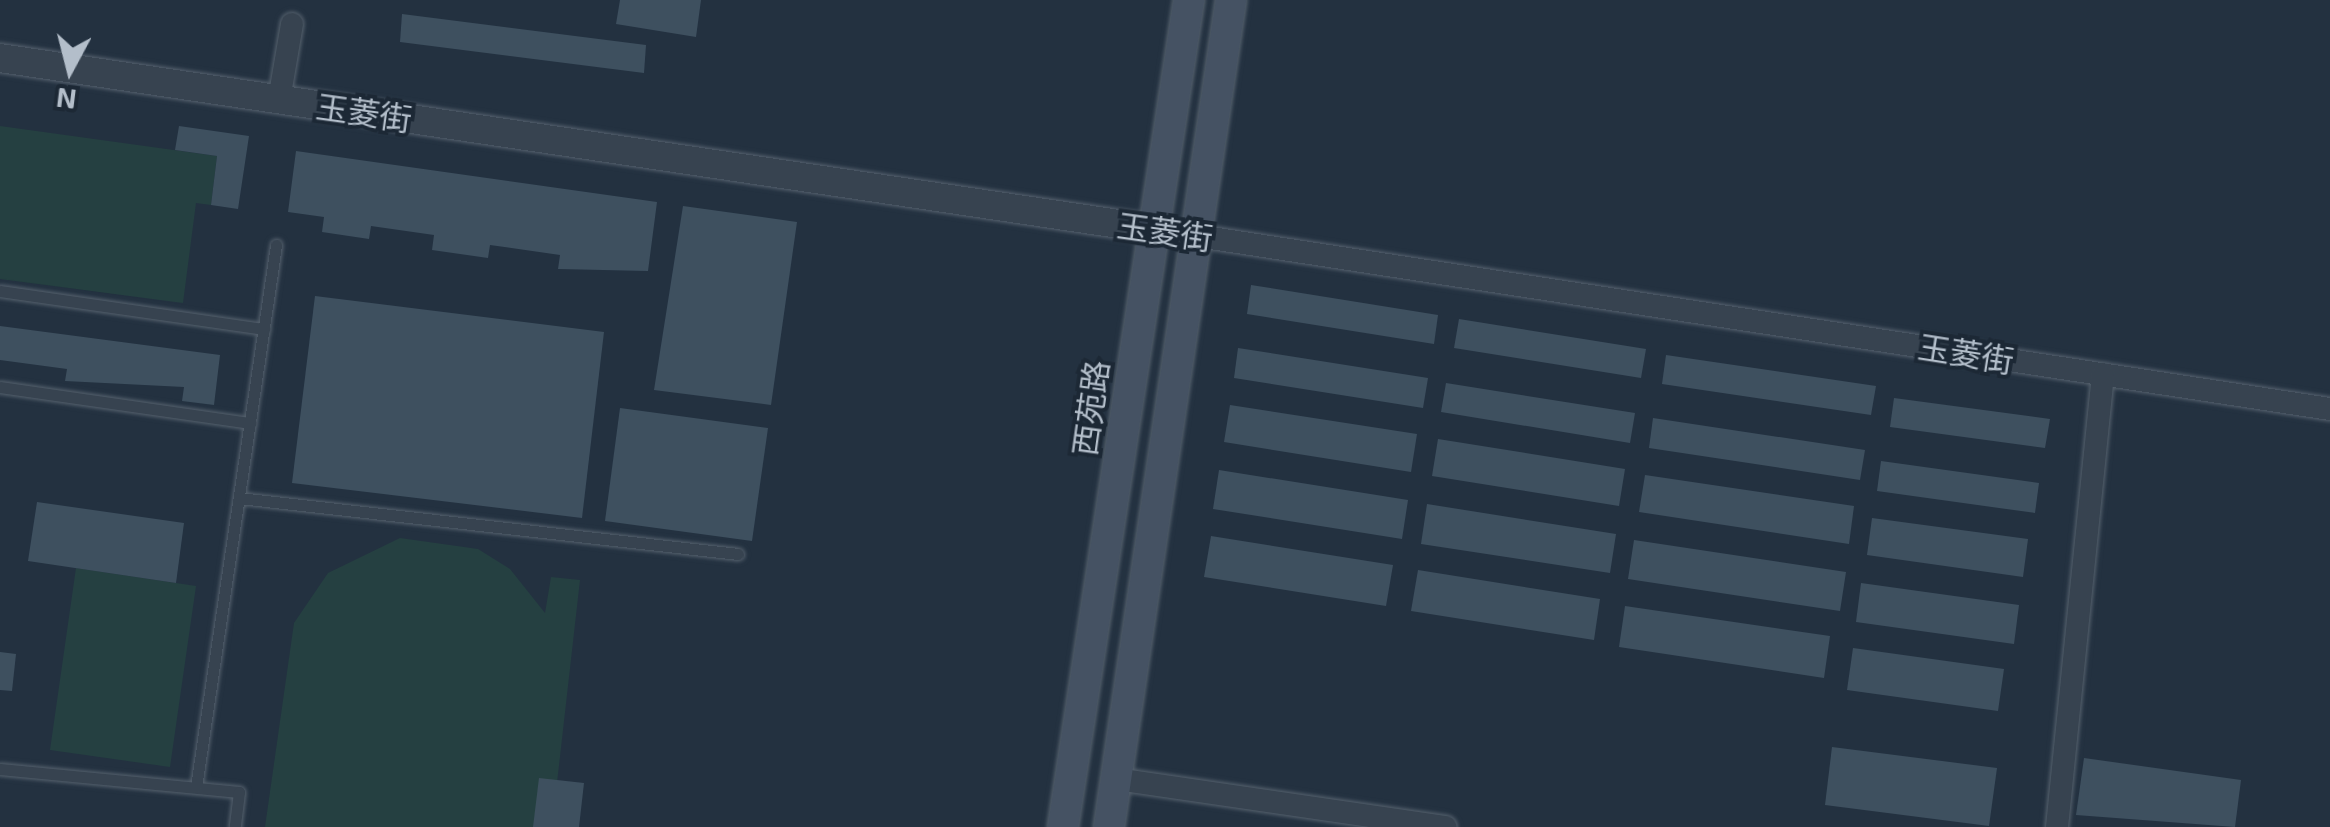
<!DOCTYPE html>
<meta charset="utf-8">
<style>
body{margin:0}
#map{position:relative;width:2330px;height:827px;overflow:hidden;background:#233140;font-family:"Exo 2","Noto Sans SC",sans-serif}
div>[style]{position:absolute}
.green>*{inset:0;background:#254041}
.building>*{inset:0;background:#3e505f}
.roads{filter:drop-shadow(0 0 2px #55616d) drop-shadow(0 0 2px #55616d)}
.service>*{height:11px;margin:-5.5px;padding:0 5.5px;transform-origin:5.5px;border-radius:5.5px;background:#374350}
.minor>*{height:22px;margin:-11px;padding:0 11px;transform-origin:11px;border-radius:11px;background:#374350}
.tertiary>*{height:28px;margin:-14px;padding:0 14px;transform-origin:14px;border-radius:14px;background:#374350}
.secondary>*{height:30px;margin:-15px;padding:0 15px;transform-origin:15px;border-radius:15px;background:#455263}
span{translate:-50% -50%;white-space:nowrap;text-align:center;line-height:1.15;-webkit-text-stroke:8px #1c2835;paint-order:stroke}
.street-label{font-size:32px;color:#b3beca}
.north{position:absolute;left:20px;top:20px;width:100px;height:100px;-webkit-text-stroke:8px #1c2835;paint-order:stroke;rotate:187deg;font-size:28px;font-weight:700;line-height:40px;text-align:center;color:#b3beca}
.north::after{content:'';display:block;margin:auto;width:35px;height:45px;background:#b3beca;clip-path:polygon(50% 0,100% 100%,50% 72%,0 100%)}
</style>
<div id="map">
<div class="green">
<i style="clip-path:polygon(0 126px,217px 156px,211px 205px,196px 203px,183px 303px,0 279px)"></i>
<i style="clip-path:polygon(400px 538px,478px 549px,510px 569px,545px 613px,551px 577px,580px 580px,552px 827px,265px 827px,294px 623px,328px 573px)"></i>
<i style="clip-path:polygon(76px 568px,196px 586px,170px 767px,50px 750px)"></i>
</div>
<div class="building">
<i style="clip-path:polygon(620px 0,701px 0,696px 37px,616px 24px)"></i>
<i style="clip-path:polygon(402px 14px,646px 45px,644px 73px,400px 42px)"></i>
<i style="clip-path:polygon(179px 126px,249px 136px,238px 209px,211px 205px,217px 156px,175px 150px)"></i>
<i style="clip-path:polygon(296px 151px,657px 202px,648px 271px,558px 269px,560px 255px,490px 245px,488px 258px,432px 250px,434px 235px,371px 226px,369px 239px,322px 232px,324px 217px,288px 212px)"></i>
<i style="clip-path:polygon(683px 206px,797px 222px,771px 405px,654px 390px)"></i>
<i style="clip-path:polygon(1251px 285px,1438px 315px,1434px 344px,1247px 314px)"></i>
<i style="clip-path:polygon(315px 296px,604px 332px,582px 518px,292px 483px)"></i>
<i style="clip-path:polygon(1459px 319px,1646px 349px,1641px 378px,1454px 348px)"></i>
<i style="clip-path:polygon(0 326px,220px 355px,214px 405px,182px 401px,184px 387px,65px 381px,67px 369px,0 360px)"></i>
<i style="clip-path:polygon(1238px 348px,1428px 378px,1423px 408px,1234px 378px)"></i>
<i style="clip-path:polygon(1666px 355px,1876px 386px,1871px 415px,1662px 384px)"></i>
<i style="clip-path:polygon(1446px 383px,1635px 413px,1630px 443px,1441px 412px)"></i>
<i style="clip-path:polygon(1894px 398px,2050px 419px,2045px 448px,1890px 427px)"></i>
<i style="clip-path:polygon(1230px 405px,1417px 434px,1411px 472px,1224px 442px)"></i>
<i style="clip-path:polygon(620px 408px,768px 428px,752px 541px,605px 521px)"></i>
<i style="clip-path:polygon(1653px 418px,1865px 450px,1860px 480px,1649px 448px)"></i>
<i style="clip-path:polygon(1438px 439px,1625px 469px,1619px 506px,1432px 476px)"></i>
<i style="clip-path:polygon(1881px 461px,2039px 483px,2035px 513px,1877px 491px)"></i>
<i style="clip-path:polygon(1219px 470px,1408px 500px,1402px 539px,1213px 509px)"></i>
<i style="clip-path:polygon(1645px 475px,1854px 506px,1849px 544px,1639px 512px)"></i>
<i style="clip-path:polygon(37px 502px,184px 523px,176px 583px,28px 561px)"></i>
<i style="clip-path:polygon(1427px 504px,1616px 534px,1610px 573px,1421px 544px)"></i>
<i style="clip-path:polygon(1872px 518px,2028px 539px,2023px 577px,1867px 555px)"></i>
<i style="clip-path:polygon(1211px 536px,1393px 565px,1386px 606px,1204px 577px)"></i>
<i style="clip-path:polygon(1634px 540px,1846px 572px,1840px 611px,1628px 579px)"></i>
<i style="clip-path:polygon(1418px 570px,1600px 599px,1594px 640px,1411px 611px)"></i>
<i style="clip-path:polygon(1861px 583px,2019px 605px,2014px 644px,1856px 622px)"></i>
<i style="clip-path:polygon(1625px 606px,1830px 636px,1824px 678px,1619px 647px)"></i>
<i style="clip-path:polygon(1853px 648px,2004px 669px,1998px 711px,1847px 690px)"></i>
<i style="clip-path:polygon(0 652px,16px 654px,12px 691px,0 690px)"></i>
<i style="clip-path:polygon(1832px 747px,1997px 768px,1989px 826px,1825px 805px)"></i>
<i style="clip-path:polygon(2084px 758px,2241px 780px,2235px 827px,2076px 815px)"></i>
<i style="clip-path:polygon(539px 778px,584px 783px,579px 827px,533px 827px)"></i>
</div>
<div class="roads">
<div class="service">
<i style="left:0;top:291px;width:267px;rotate:8.2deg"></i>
<i style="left:0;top:387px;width:253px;rotate:8.2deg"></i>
<i style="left:239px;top:498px;width:502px;rotate:6.4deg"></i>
<i style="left:0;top:769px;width:240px;rotate:5.5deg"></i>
<i style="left:239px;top:792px;width:35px;rotate:97deg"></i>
<i style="left:196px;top:787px;width:548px;rotate:-81.6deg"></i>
</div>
<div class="minor">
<i style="left:279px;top:100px;width:77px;rotate:-80.3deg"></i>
<i style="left:1152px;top:229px;width:1192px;rotate:8.69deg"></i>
<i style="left:1116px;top:779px;width:333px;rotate:8.3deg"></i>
<i style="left:2057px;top:827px;width:455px;rotate:-84.2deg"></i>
</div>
<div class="tertiary">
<i style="left:0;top:58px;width:1165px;rotate:8.44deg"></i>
</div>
<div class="secondary">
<i style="left:1063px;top:827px;width:837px;rotate:-81.34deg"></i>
<i style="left:1109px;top:827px;width:836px;rotate:-81.61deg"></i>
</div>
</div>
<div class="street-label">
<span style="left:364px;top:112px;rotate:8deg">玉菱街</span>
<span style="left:1165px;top:231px;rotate:8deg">玉菱街</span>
<span style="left:1966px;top:353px;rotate:9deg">玉菱街</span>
<span style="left:1090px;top:408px;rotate:-82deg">西苑路</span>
</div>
<div class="north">N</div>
</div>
